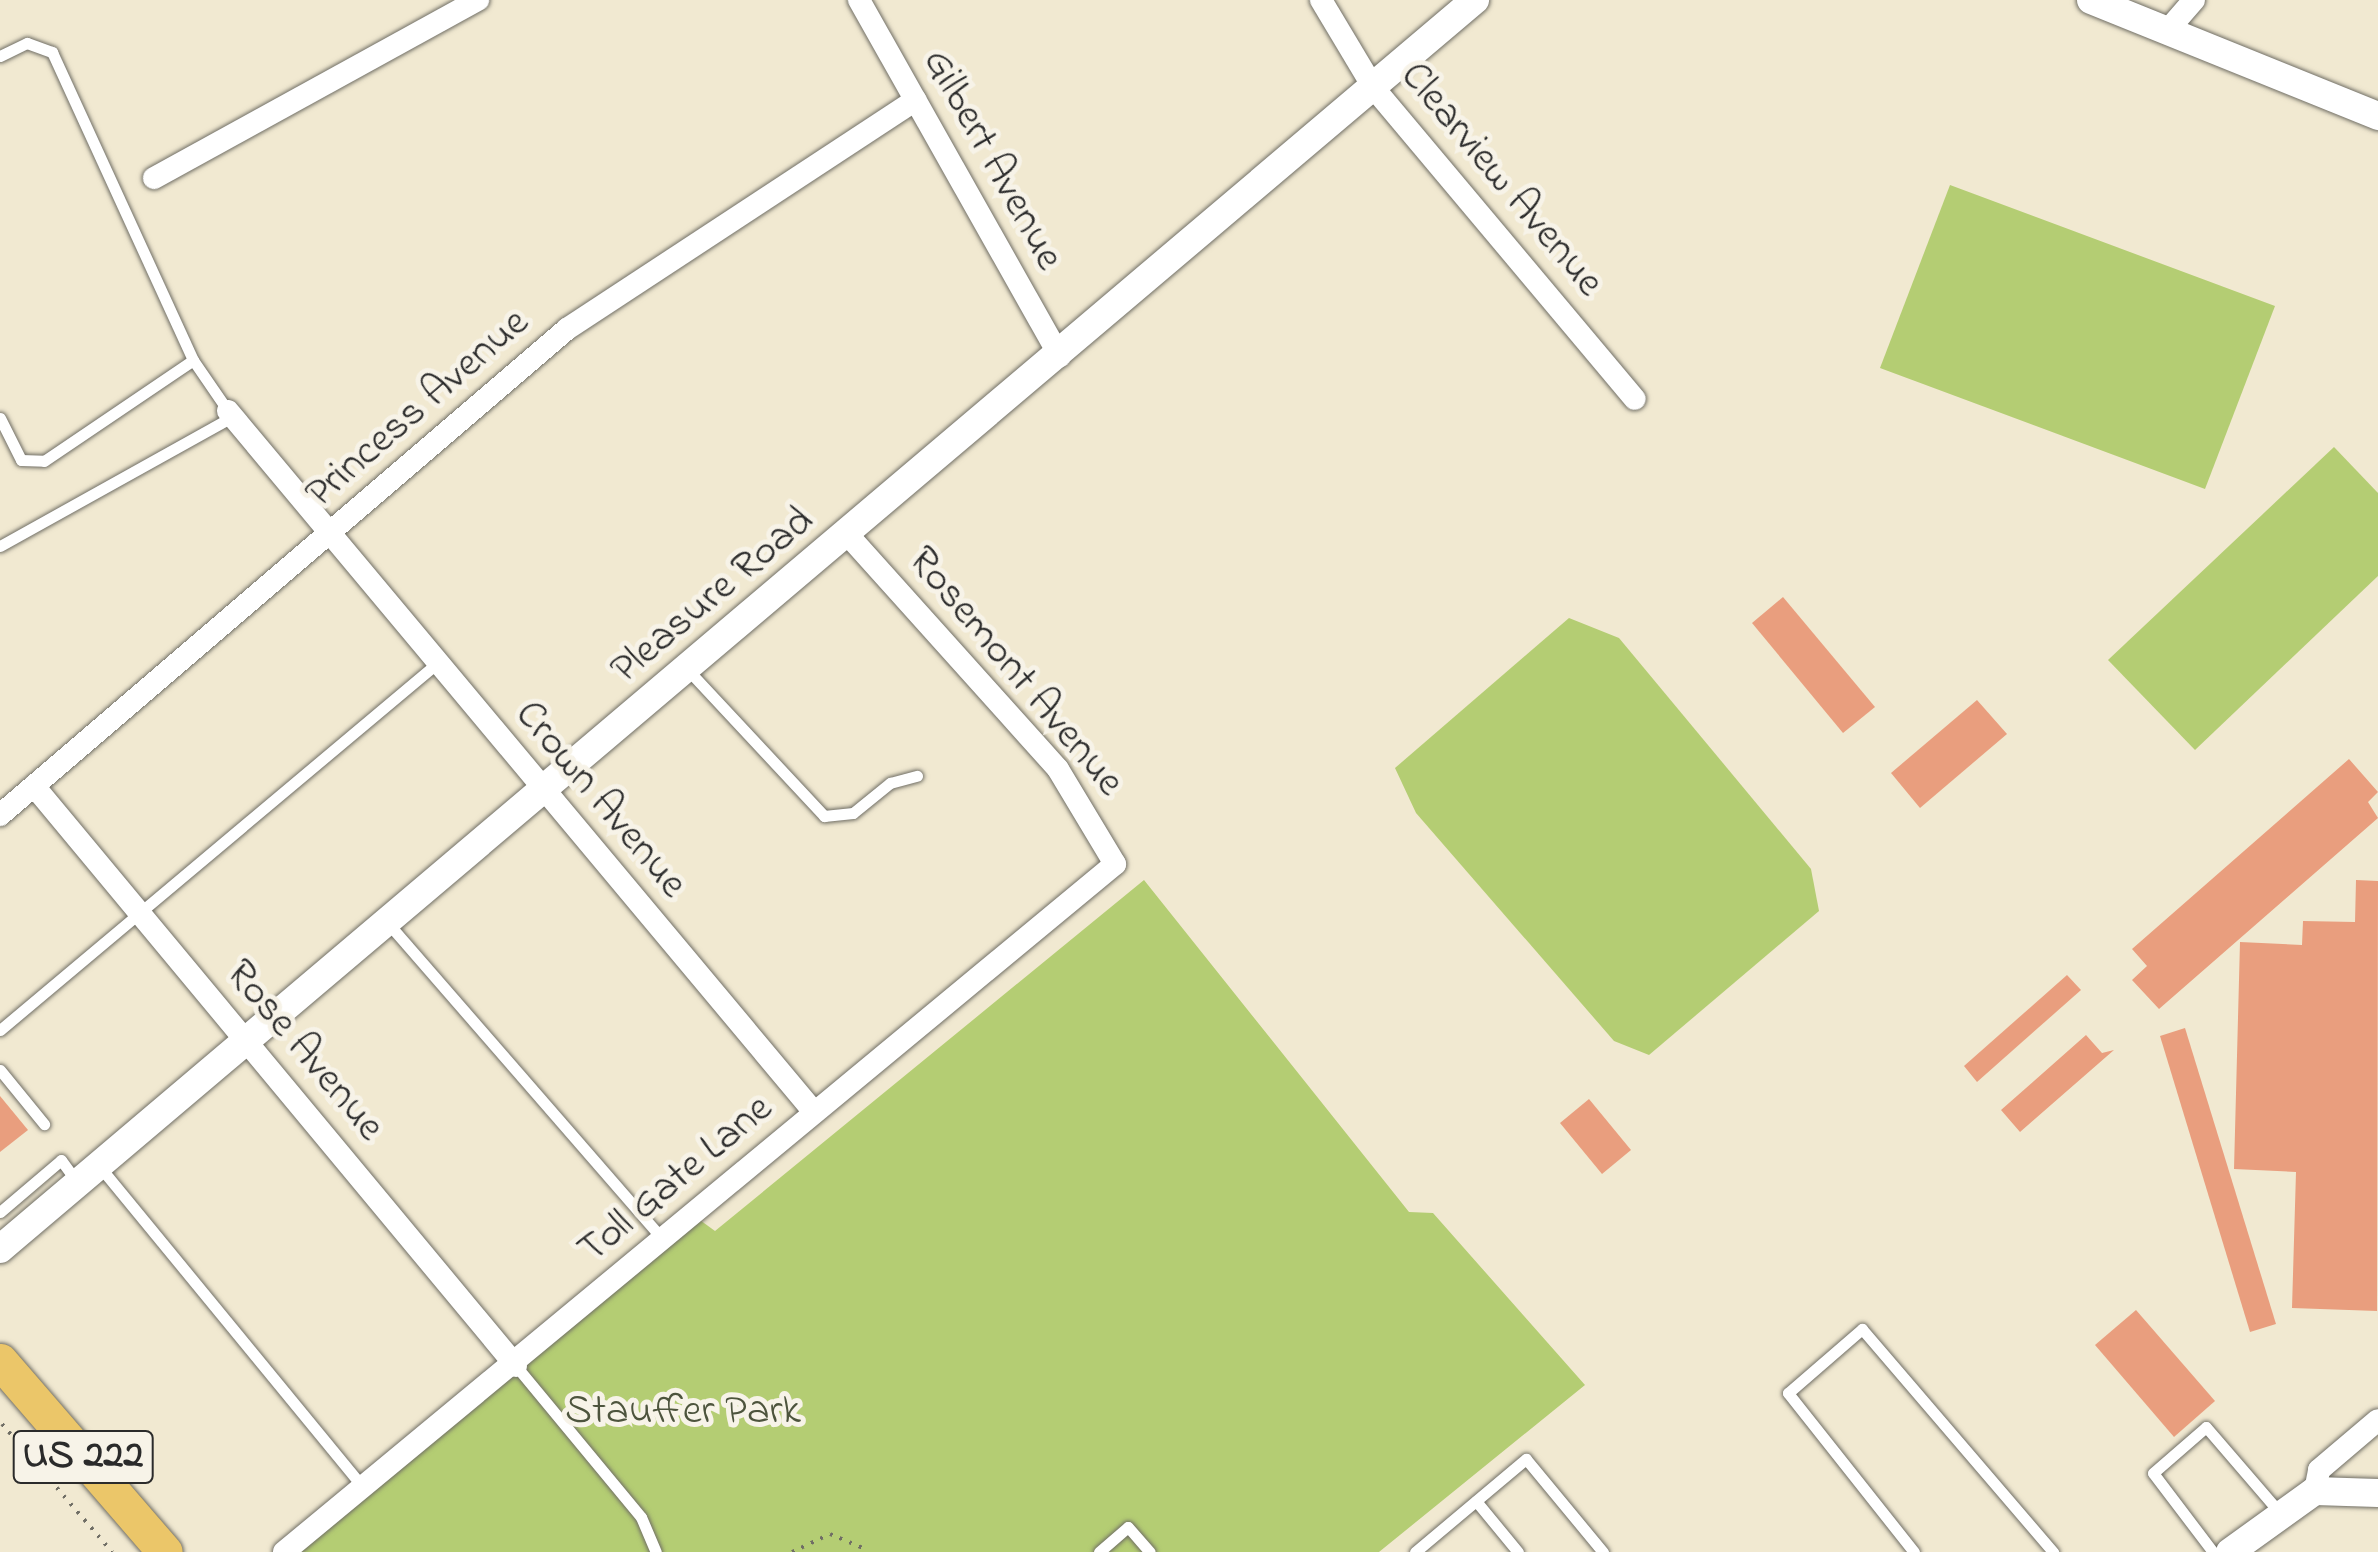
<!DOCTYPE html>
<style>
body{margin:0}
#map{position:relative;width:2378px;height:1552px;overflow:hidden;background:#f1e9d1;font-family:"Indie Flower",sans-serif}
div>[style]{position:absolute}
.green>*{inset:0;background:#b4cd73}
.building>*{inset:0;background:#e99e7e}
.path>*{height:4px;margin-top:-2px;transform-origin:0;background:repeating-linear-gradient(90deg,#706e65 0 2.5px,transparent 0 10.5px)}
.roads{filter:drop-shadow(0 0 2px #706e65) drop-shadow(0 0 2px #706e65)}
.service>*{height:11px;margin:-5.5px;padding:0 5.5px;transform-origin:5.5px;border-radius:5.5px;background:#fff}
.minor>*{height:22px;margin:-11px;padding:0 11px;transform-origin:11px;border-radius:11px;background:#fff}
.tertiary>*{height:28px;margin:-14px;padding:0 14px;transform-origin:14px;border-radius:14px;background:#fff}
.trunk>*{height:35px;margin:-17.5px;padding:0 17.5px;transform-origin:17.5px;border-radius:17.5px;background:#ebc669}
span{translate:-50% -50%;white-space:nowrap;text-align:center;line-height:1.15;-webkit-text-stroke:10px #f7f3e8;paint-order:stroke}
.shield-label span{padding:2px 8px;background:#f7f3e8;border:2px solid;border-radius:8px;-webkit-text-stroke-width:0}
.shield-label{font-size:40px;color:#2b2b2b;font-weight:700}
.street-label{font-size:42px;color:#2b2b2b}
.park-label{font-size:42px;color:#4d543d}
</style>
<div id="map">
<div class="green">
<i style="clip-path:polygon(1950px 185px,2275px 306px,2205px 489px,1880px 368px)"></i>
<i style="clip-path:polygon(2334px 447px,2378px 493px,2378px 576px,2195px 750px,2108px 660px)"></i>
<i style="clip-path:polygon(1569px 618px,1619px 638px,1811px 869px,1819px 911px,1649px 1055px,1614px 1041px,1416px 813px,1395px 768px)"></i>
<i style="clip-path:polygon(1144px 880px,1409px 1212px,1433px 1213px,1585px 1385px,1379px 1552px,284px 1552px,693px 1215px,715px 1231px)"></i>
</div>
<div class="building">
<i style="clip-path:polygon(1783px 597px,1875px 707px,1843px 733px,1752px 623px)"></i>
<i style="clip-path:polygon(1977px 700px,2007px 734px,1920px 808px,1891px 773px)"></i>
<i style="clip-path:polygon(2349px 759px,2378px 792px,2368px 802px,2378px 818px,2159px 1009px,2132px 980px,2147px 966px,2132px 949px)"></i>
<i style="clip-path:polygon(2356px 880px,2378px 881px,2377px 1311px,2292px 1308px,2296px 1172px,2234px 1169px,2240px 942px,2302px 945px,2303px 921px,2355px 922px)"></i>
<i style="clip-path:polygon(2067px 975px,2081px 990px,1977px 1082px,1964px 1066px)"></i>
<i style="clip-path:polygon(2185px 1028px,2276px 1324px,2250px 1332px,2160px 1036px)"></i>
<i style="clip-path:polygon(2086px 1035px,2102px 1053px,2114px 1050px,2020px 1132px,2001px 1110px)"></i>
<i style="clip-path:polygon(0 1096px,28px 1130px,0 1152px)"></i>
<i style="clip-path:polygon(1589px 1099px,1631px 1150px,1602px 1174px,1560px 1123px)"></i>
<i style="clip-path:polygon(2136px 1310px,2215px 1401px,2174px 1437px,2095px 1345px)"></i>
</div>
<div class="path">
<i style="left:2px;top:1424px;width:169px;rotate:49.3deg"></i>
<i style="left:792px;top:1552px;width:42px;rotate:-25.3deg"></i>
<i style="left:830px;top:1534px;width:38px;rotate:23deg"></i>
</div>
<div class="roads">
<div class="service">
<i style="left:0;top:56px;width:30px;rotate:-26deg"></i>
<i style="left:27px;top:43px;width:27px;rotate:20deg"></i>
<i style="left:52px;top:52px;width:339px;rotate:65.4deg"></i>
<i style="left:0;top:418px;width:47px;rotate:63.4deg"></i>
<i style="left:21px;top:460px;width:23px;rotate:2deg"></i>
<i style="left:44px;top:461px;width:180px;rotate:-34.1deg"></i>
<i style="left:193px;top:360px;width:62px;rotate:55.5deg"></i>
<i style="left:0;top:546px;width:265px;rotate:-29.1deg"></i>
<i style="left:688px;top:670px;width:200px;rotate:47deg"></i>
<i style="left:824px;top:816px;width:29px;rotate:-6deg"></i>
<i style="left:853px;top:813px;width:48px;rotate:-39deg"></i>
<i style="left:890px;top:783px;width:28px;rotate:-15deg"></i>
<i style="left:387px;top:922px;width:420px;rotate:49deg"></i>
<i style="left:0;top:1030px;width:569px;rotate:-40.01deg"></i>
<i style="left:0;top:1070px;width:70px;rotate:50.8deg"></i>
<i style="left:100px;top:1167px;width:416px;rotate:50.6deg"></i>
<i style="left:0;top:1212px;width:80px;rotate:-40.4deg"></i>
<i style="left:61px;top:1160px;width:29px;rotate:54deg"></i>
<i style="left:516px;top:1366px;width:196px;rotate:50.4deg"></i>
<i style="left:641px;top:1517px;width:38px;rotate:67deg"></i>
<i style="left:1476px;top:1501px;width:66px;rotate:50.5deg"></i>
<i style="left:1099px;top:1552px;width:38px;rotate:-41deg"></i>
<i style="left:1128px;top:1527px;width:33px;rotate:49deg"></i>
<i style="left:1415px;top:1552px;width:145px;rotate:-40deg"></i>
<i style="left:1526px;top:1459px;width:121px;rotate:50.4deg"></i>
<i style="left:1914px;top:1552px;width:203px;rotate:-128.4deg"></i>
<i style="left:1788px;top:1393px;width:98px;rotate:-40.9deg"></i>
<i style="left:1862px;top:1329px;width:294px;rotate:49.4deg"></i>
<i style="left:2213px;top:1552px;width:99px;rotate:-127.2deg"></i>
<i style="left:2153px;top:1473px;width:70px;rotate:-41deg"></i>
<i style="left:2206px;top:1427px;width:112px;rotate:49.3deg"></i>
</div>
<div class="minor">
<i style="left:859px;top:0;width:409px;rotate:60.6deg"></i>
<i style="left:1321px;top:0;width:101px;rotate:59.1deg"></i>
<i style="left:1373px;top:87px;width:407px;rotate:50deg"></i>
<i style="left:2167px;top:31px;width:41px;rotate:-48.9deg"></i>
<i style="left:154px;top:178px;width:370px;rotate:-28.8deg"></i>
<i style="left:228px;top:411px;width:914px;rotate:50.11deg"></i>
<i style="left:34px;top:786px;width:754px;rotate:50.27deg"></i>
<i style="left:0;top:815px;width:747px;rotate:-40.6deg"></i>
<i style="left:567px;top:329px;width:417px;rotate:-33.3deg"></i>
<i style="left:2315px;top:1491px;width:21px;rotate:-79deg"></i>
<i style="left:2319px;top:1470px;width:77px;rotate:-40.3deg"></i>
<i style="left:284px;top:1552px;width:1079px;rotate:-39.62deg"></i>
<i style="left:1115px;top:864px;width:111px;rotate:-121deg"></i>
<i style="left:1058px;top:769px;width:314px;rotate:-131.9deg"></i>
</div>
<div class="tertiary">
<i style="left:2091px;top:0;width:310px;rotate:22deg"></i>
<i style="left:0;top:1249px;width:1933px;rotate:-40.26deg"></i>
<i style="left:2230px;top:1552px;width:105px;rotate:-35.7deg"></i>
<i style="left:2315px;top:1491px;width:63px;rotate:1.8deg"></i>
</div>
<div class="trunk">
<i style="left:0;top:1361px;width:252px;rotate:49.2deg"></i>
</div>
</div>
<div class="shield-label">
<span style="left:83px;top:1457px">US 222</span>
</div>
<div class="street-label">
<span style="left:992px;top:160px;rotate:61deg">Gilbert Avenue</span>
<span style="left:1501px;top:180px;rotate:50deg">Clearview Avenue</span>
<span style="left:418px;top:409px;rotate:-41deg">Princess Avenue</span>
<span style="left:713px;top:596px;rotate:-40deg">Pleasure Road</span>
<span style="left:1015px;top:672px;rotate:50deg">Rosemont Avenue</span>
<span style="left:600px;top:800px;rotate:50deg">Crown Avenue</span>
<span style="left:304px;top:1051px;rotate:50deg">Rose Avenue</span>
<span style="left:676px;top:1180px;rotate:-40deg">Toll Gate Lane</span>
</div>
<div class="park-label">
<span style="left:683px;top:1412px">Stauffer Park</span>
</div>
</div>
